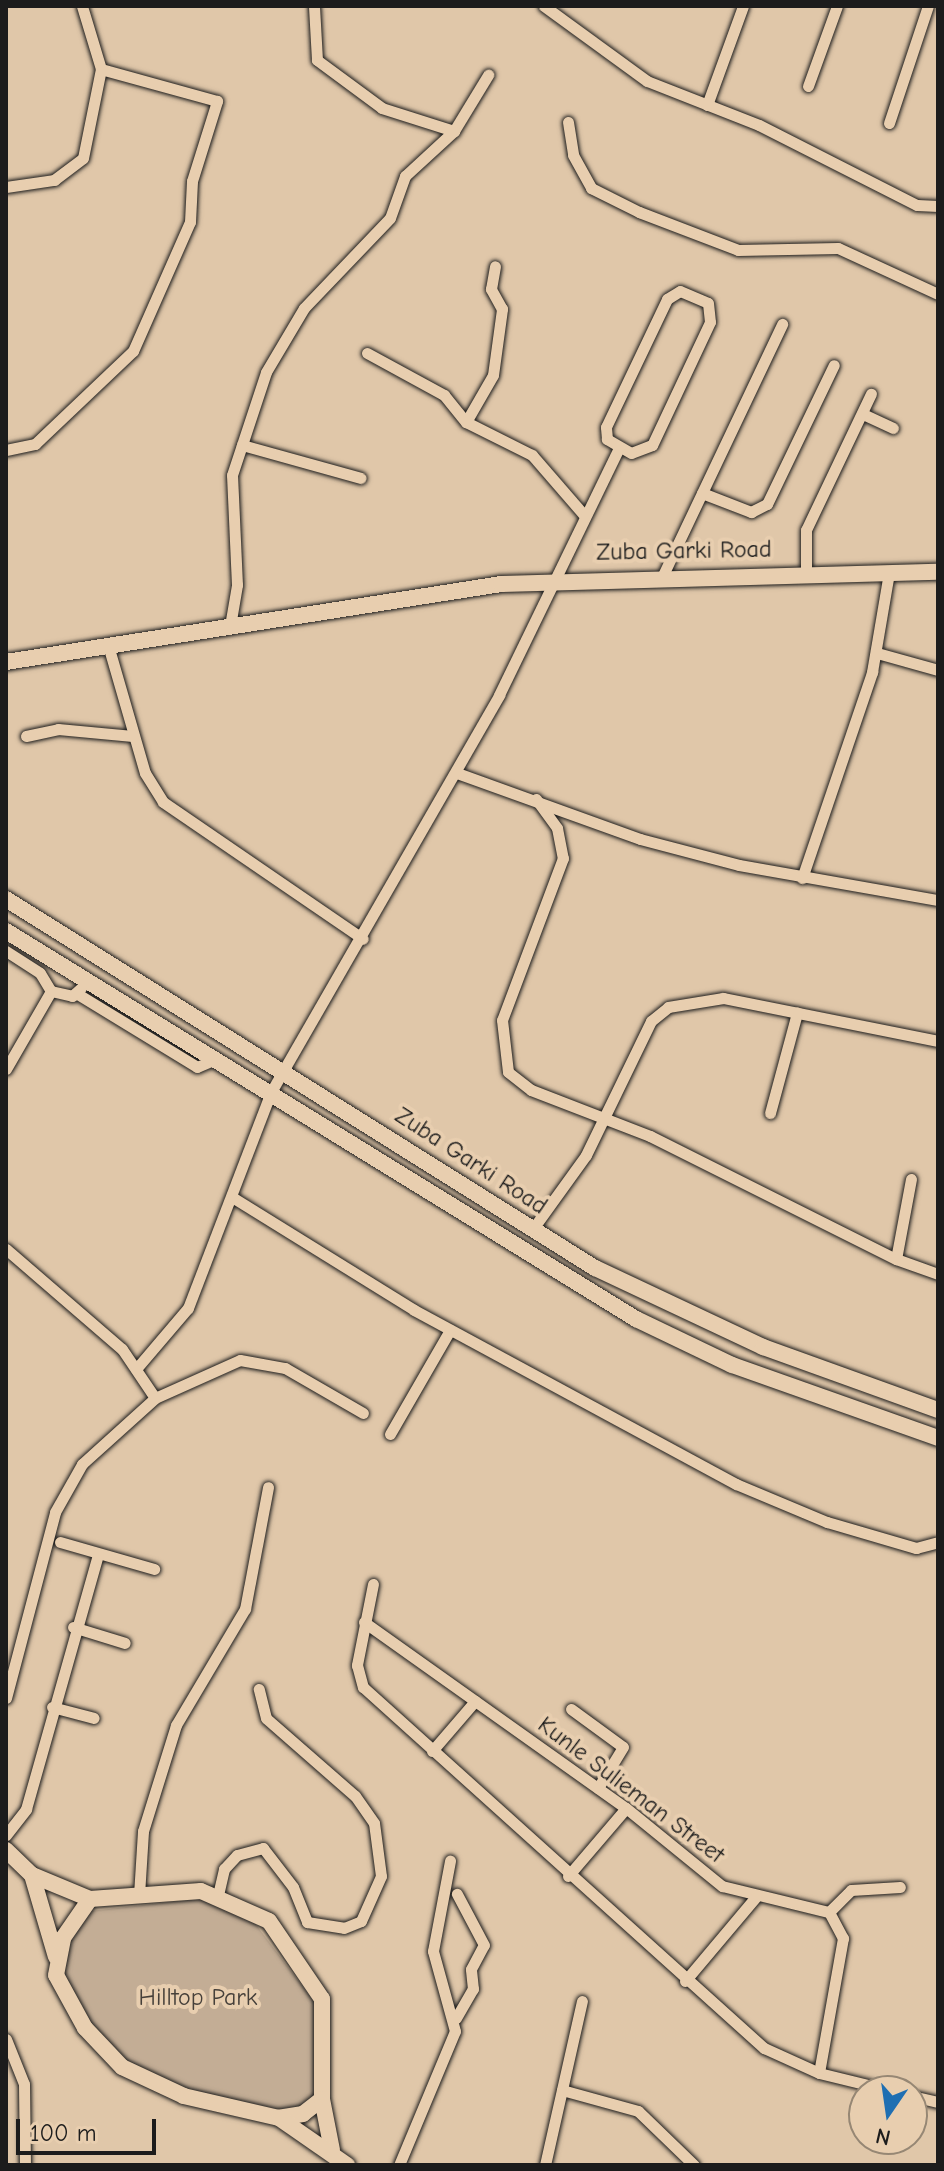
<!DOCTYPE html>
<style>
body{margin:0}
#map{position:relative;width:944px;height:2171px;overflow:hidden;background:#e0c7a9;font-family:"Comic Neue",sans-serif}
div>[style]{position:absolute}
.green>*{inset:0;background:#c3ad95}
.roads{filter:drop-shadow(0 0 2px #1c1c1c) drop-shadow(0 0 2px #1c1c1c)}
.street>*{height:11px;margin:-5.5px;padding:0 5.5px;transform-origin:5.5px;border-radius:5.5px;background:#e8ceaf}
.secondary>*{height:16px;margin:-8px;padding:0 8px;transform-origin:8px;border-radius:8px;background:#e8ceaf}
span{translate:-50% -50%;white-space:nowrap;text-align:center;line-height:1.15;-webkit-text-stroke:8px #e8ceaf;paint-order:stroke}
.street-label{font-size:24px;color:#1c1c1c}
.park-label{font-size:24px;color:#46403a}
.frame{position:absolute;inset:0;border:8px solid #1c1c1c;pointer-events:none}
.north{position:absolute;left:848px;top:2075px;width:80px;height:80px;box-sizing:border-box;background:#e8ceaf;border:2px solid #968774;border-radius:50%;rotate:193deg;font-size:22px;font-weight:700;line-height:32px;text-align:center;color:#1c1c1c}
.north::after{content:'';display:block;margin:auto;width:28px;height:36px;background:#1f6fb2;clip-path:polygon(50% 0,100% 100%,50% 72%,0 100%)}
.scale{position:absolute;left:16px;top:2119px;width:140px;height:36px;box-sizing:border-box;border:4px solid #1c1c1c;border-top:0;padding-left:10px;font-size:24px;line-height:28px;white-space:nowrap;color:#1c1c1c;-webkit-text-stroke:6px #e8ceaf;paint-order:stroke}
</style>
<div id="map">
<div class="green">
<i style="clip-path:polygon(199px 1899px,251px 1918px,315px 2003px,314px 2101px,280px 2115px,245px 2108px,135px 2072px,88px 2028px,61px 1976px,63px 1949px,81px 1912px)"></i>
</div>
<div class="roads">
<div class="street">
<i style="left:544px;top:6px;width:127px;rotate:36.1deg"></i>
<i style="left:647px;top:81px;width:120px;rotate:21.4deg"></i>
<i style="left:759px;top:125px;width:177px;rotate:26.9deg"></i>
<i style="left:917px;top:205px;width:21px;rotate:3deg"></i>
<i style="left:808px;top:86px;width:85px;rotate:-70.1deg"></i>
<i style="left:707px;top:105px;width:105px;rotate:-70deg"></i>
<i style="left:568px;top:122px;width:33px;rotate:81deg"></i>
<i style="left:573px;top:155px;width:38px;rotate:61deg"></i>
<i style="left:591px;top:188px;width:54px;rotate:26.6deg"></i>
<i style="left:639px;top:212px;width:106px;rotate:21deg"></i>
<i style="left:738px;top:250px;width:100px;rotate:-1.1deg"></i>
<i style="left:838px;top:248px;width:110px;rotate:24.7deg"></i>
<i style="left:889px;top:123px;width:123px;rotate:-71.6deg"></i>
<i style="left:454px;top:131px;width:66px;rotate:-58.7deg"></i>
<i style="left:6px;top:187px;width:49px;rotate:-8.3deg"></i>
<i style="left:54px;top:180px;width:36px;rotate:-37deg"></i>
<i style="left:83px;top:158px;width:91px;rotate:-78.6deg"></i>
<i style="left:101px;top:69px;width:66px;rotate:-106.8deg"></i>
<i style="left:680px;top:291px;width:30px;rotate:23deg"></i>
<i style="left:708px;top:303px;width:19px;rotate:84deg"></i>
<i style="left:710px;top:322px;width:136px;rotate:115.2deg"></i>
<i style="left:652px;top:445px;width:22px;rotate:159deg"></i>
<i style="left:631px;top:453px;width:28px;rotate:-150deg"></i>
<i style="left:607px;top:439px;width:12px;rotate:-95deg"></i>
<i style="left:606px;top:427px;width:142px;rotate:-64.5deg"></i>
<i style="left:667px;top:299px;width:15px;rotate:-32deg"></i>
<i style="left:367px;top:353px;width:88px;rotate:28.6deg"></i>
<i style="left:444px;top:395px;width:35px;rotate:51deg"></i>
<i style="left:466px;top:422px;width:74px;rotate:26.6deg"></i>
<i style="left:532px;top:455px;width:79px;rotate:49.1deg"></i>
<i style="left:863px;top:414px;width:33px;rotate:25deg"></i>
<i style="left:466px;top:422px;width:54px;rotate:-60.1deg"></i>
<i style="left:493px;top:375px;width:67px;rotate:-82.2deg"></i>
<i style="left:502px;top:309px;width:23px;rotate:-119deg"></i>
<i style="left:491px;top:289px;width:23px;rotate:-80deg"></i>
<i style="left:242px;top:445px;width:123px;rotate:15.5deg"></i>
<i style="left:6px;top:450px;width:30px;rotate:-12deg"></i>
<i style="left:35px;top:444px;width:135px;rotate:-43.5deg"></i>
<i style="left:133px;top:351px;width:141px;rotate:-66.2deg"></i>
<i style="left:190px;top:222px;width:41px;rotate:-87.2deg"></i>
<i style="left:192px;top:181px;width:84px;rotate:-72.6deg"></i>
<i style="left:217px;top:101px;width:120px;rotate:-164.6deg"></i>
<i style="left:702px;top:493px;width:53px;rotate:21.2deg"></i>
<i style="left:751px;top:512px;width:18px;rotate:-27deg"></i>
<i style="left:767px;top:504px;width:154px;rotate:-64.3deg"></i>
<i style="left:806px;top:573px;width:43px;rotate:-90deg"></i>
<i style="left:806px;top:530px;width:151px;rotate:-64.5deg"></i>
<i style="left:663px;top:575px;width:278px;rotate:-64.6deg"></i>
<i style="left:230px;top:626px;width:42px;rotate:-80.3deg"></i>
<i style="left:237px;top:585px;width:110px;rotate:-92.6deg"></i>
<i style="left:232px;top:475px;width:108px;rotate:-71.7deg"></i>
<i style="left:266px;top:372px;width:74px;rotate:-59.3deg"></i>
<i style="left:304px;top:308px;width:124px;rotate:-46.3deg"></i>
<i style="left:390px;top:218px;width:45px;rotate:-70.3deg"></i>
<i style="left:405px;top:176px;width:67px;rotate:-42.6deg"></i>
<i style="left:454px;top:131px;width:76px;rotate:-162.3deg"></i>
<i style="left:382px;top:108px;width:81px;rotate:-143.6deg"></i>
<i style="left:317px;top:60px;width:54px;rotate:-93.2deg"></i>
<i style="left:108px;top:645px;width:133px;rotate:73.9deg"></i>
<i style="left:145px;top:773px;width:34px;rotate:58deg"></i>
<i style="left:163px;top:802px;width:242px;rotate:34.4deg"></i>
<i style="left:877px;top:653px;width:63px;rotate:15.6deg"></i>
<i style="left:26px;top:736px;width:33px;rotate:-12deg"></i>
<i style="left:58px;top:729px;width:75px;rotate:5.3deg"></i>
<i style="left:457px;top:773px;width:195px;rotate:19.8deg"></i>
<i style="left:640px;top:839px;width:102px;rotate:14.7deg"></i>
<i style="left:739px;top:865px;width:202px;rotate:10deg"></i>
<i style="left:536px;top:799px;width:36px;rotate:54deg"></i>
<i style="left:557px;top:828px;width:31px;rotate:79deg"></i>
<i style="left:563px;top:858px;width:173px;rotate:110.6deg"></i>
<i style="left:502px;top:1020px;width:52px;rotate:83.4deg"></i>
<i style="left:508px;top:1072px;width:29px;rotate:38deg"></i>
<i style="left:531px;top:1090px;width:128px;rotate:21.1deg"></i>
<i style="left:650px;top:1136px;width:275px;rotate:26.6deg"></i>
<i style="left:802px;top:878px;width:218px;rotate:-71.2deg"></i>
<i style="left:872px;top:672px;width:100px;rotate:-80.3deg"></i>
<i style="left:6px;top:951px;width:40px;rotate:32.9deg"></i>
<i style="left:40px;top:973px;width:21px;rotate:59deg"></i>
<i style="left:76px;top:993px;width:142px;rotate:31.4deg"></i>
<i style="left:197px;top:1067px;width:21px;rotate:-23deg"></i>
<i style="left:6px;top:1069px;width:90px;rotate:-60deg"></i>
<i style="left:51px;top:991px;width:22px;rotate:13deg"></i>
<i style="left:72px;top:996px;width:12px;rotate:-42deg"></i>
<i style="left:770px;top:1113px;width:104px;rotate:-74.9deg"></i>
<i style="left:911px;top:1179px;width:81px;rotate:100.6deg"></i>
<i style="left:896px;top:1259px;width:45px;rotate:19.7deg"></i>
<i style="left:232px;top:1197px;width:214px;rotate:31.8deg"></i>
<i style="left:414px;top:1310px;width:366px;rotate:28.4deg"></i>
<i style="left:736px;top:1484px;width:99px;rotate:22.7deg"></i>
<i style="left:827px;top:1522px;width:93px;rotate:16.3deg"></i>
<i style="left:916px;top:1548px;width:20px;rotate:-15deg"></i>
<i style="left:532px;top:1230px;width:92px;rotate:-54.2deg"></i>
<i style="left:586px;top:1155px;width:149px;rotate:-64.1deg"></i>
<i style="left:651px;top:1021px;width:22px;rotate:-39deg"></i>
<i style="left:668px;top:1007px;width:56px;rotate:-9.3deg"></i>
<i style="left:723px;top:998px;width:219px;rotate:11.3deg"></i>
<i style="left:6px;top:1249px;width:153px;rotate:40.8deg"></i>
<i style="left:122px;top:1349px;width:59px;rotate:56deg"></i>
<i style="left:155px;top:1398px;width:93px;rotate:-24.1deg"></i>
<i style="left:240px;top:1360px;width:46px;rotate:10.1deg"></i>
<i style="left:285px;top:1368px;width:90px;rotate:30deg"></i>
<i style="left:136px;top:1369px;width:80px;rotate:-49.6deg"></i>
<i style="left:188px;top:1308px;width:231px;rotate:-69deg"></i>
<i style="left:271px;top:1092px;width:458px;rotate:-60.1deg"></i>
<i style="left:499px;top:695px;width:275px;rotate:-64.1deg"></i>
<i style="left:390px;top:1434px;width:120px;rotate:-60deg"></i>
<i style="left:60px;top:1542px;width:98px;rotate:16deg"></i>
<i style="left:373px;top:1584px;width:83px;rotate:101.2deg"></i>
<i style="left:357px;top:1665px;width:23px;rotate:75deg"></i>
<i style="left:363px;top:1687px;width:540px;rotate:42deg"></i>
<i style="left:764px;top:2048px;width:60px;rotate:24.4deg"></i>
<i style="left:819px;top:2073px;width:76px;rotate:13.7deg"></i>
<i style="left:364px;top:1622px;width:321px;rotate:35.4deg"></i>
<i style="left:626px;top:1808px;width:124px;rotate:39.1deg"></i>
<i style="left:722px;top:1886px;width:110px;rotate:13.7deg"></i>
<i style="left:829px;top:1912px;width:30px;rotate:62deg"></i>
<i style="left:843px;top:1938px;width:137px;rotate:100.1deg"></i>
<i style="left:73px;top:1627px;width:54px;rotate:17.1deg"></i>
<i style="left:6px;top:1698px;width:192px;rotate:-75.2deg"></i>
<i style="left:55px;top:1512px;width:55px;rotate:-60.6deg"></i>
<i style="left:82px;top:1464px;width:98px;rotate:-42.1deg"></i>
<i style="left:52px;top:1707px;width:43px;rotate:14.7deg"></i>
<i style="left:571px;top:1709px;width:64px;rotate:36.2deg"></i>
<i style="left:623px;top:1747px;width:48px;rotate:121.4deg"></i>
<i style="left:432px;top:1751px;width:66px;rotate:-49.3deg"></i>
<i style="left:6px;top:1835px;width:33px;rotate:-52deg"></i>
<i style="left:26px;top:1809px;width:265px;rotate:-74.2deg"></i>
<i style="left:568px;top:1876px;width:89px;rotate:-49.5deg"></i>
<i style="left:139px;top:1895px;width:64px;rotate:-86.4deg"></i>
<i style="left:143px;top:1831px;width:111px;rotate:-72.7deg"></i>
<i style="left:176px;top:1725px;width:135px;rotate:-59.3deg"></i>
<i style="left:245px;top:1609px;width:124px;rotate:-79.3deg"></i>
<i style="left:218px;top:1895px;width:27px;rotate:-77deg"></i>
<i style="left:224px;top:1869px;width:19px;rotate:-47deg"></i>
<i style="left:237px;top:1855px;width:27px;rotate:-15deg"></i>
<i style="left:263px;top:1848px;width:49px;rotate:52.4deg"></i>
<i style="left:293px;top:1887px;width:38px;rotate:68deg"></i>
<i style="left:307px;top:1922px;width:37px;rotate:9deg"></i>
<i style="left:344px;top:1928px;width:18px;rotate:-22deg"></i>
<i style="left:361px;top:1921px;width:49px;rotate:-66deg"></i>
<i style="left:381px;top:1876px;width:53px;rotate:-97.5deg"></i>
<i style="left:374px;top:1823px;width:33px;rotate:-125deg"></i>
<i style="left:355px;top:1796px;width:118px;rotate:-138.8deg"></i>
<i style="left:266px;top:1718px;width:30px;rotate:-104deg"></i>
<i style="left:829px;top:1912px;width:31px;rotate:-45deg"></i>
<i style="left:851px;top:1890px;width:49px;rotate:-3.5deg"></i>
<i style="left:685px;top:1981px;width:109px;rotate:-49.9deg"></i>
<i style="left:456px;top:2018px;width:34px;rotate:-60deg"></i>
<i style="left:473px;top:1989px;width:20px;rotate:-96deg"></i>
<i style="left:471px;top:1969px;width:27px;rotate:-62deg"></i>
<i style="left:484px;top:1945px;width:58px;rotate:-117.9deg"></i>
<i style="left:6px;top:2039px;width:48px;rotate:68.2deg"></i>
<i style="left:24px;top:2084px;width:81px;rotate:89.3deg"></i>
<i style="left:562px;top:2090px;width:79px;rotate:15.4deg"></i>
<i style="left:638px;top:2111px;width:78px;rotate:44deg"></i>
<i style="left:912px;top:2096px;width:27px;rotate:13deg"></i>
<i style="left:399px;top:2165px;width:145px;rotate:-67.3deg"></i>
<i style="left:455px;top:2031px;width:83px;rotate:-105.4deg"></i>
<i style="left:433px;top:1951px;width:92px;rotate:-79.3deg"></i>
<i style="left:545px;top:2165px;width:168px;rotate:-77.3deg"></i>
</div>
<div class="secondary">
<i style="left:6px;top:662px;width:501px;rotate:-8.95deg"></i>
<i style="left:501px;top:584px;width:437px;rotate:-1.6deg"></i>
<i style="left:6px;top:899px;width:695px;rotate:32.07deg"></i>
<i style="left:595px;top:1268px;width:186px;rotate:25.2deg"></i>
<i style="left:763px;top:1347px;width:186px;rotate:19.8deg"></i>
<i style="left:6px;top:931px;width:740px;rotate:31.63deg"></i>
<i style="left:636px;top:1319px;width:106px;rotate:25.6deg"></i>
<i style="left:732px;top:1365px;width:219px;rotate:19.5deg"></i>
<i style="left:6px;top:1850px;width:36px;rotate:44deg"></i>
<i style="left:32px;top:1875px;width:63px;rotate:22.5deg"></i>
<i style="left:90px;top:1899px;width:111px;rotate:-4.1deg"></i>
<i style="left:201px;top:1891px;width:74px;rotate:23.8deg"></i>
<i style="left:269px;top:1921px;width:94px;rotate:55.8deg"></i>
<i style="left:322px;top:1999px;width:100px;rotate:90deg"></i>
<i style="left:322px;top:2099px;width:24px;rotate:142deg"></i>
<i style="left:303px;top:2114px;width:24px;rotate:171deg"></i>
<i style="left:279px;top:2118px;width:98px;rotate:-167deg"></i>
<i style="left:184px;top:2096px;width:68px;rotate:-154.9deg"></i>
<i style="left:122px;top:2067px;width:54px;rotate:-133.5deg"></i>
<i style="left:85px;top:2028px;width:60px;rotate:-118.7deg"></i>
<i style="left:56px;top:1975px;width:38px;rotate:-79deg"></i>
<i style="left:63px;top:1938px;width:47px;rotate:-55.3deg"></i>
<i style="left:32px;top:1875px;width:85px;rotate:73.7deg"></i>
<i style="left:322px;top:2099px;width:52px;rotate:78.9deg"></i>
<i style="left:279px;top:2118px;width:83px;rotate:34.7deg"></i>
</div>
</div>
<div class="street-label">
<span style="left:684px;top:551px;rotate:-1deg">Zuba Garki Road</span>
<span style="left:471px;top:1161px;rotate:33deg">Zuba Garki Road</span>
<span style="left:631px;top:1790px;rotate:37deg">Kunle Sulieman Street</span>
</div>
<div class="park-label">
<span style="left:198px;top:1998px">Hilltop Park</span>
</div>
<div class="frame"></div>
<div class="north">N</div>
<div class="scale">100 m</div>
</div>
